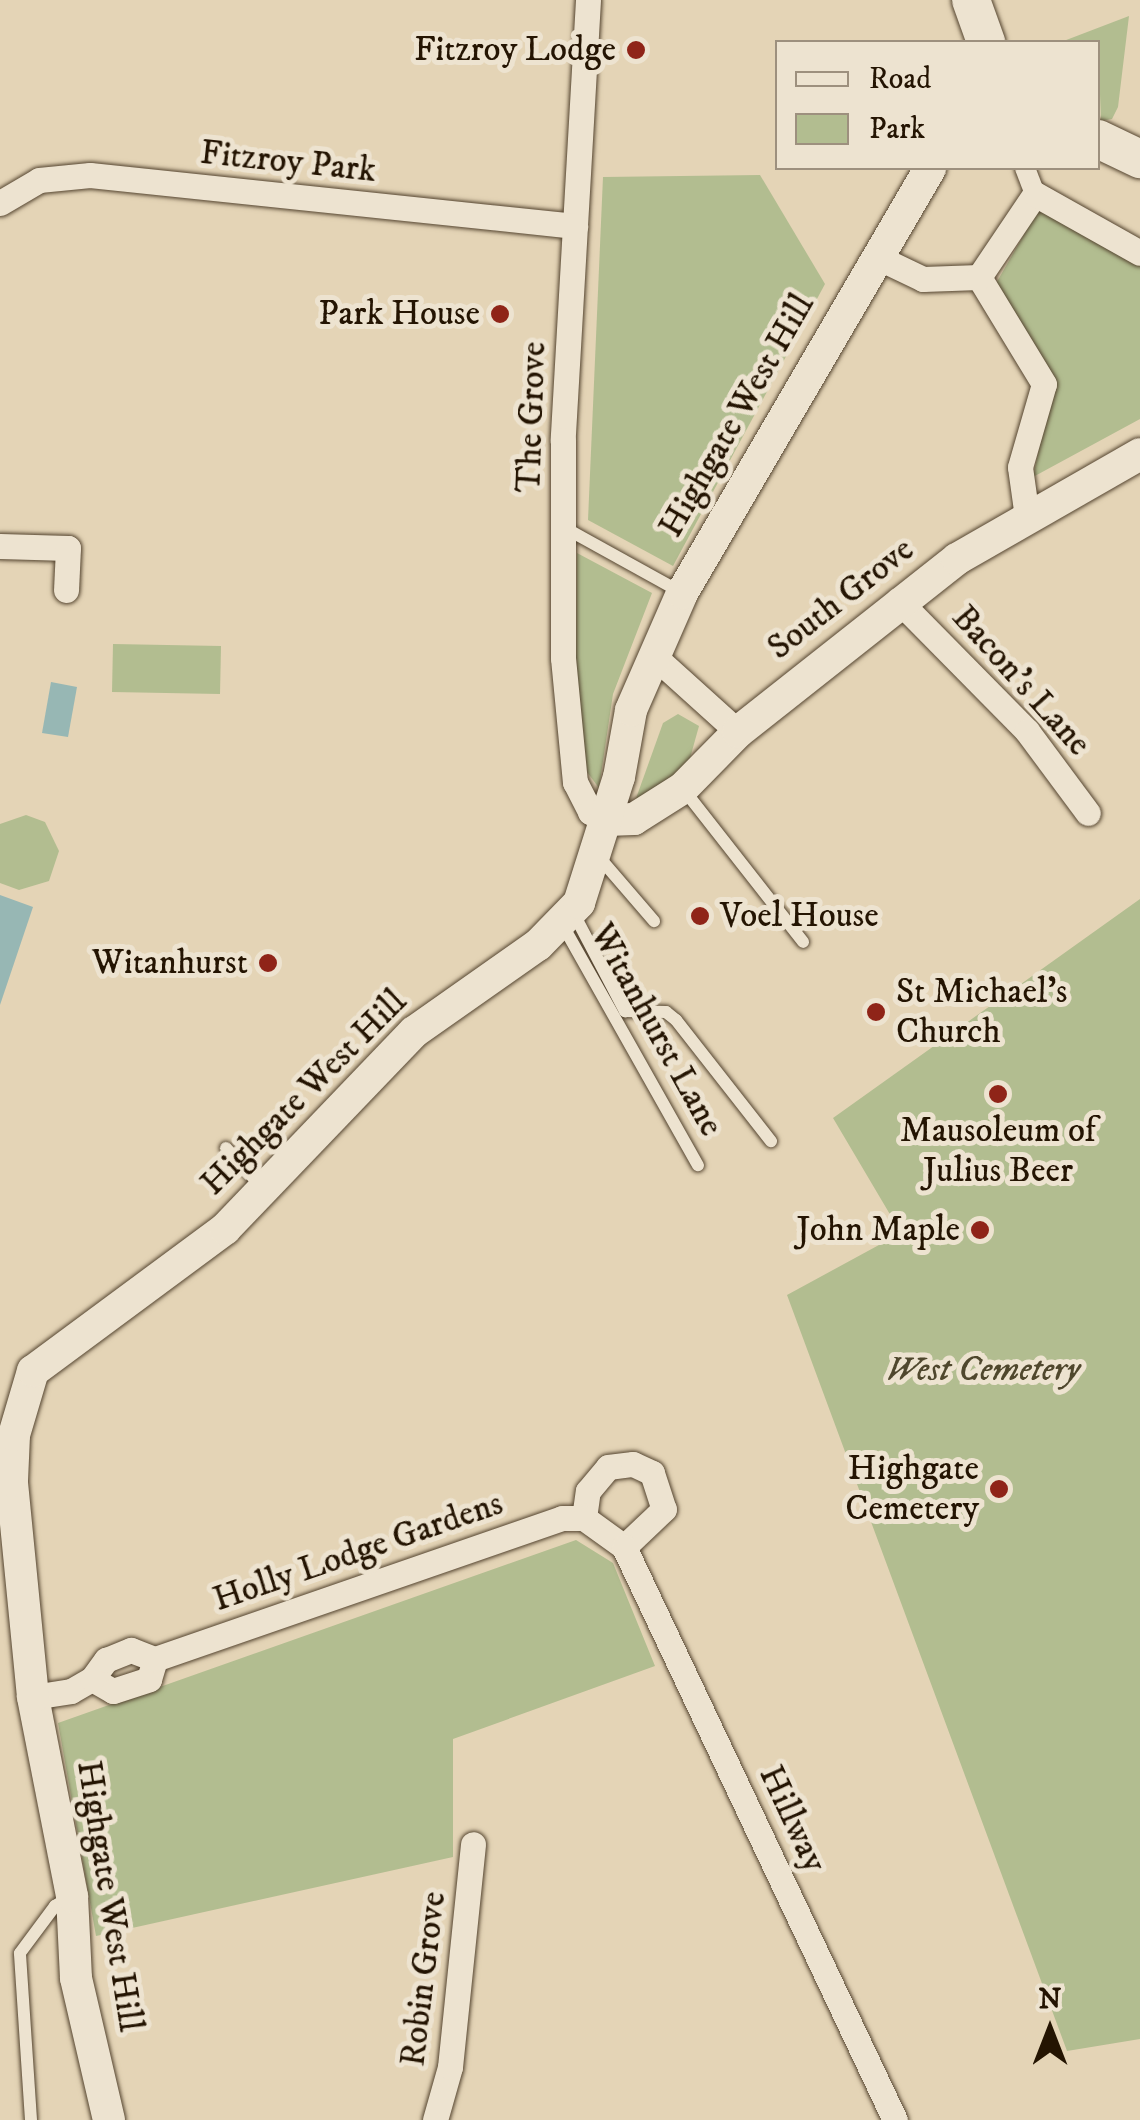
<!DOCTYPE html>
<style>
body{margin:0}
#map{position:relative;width:1140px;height:2120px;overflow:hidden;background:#e4d4b6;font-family:"IM FELL DW Pica",serif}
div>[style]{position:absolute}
.green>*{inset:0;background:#b2bd90}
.water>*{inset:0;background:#97b7b4}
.roads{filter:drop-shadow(0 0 2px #54442f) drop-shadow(0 0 2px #54442f)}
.service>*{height:12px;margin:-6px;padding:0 6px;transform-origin:6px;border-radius:6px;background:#ede3d0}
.pedestrian>*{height:20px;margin:-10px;padding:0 10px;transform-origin:10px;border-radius:10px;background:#ede3d0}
.minor>*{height:25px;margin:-12.5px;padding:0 12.5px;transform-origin:12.5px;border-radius:12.5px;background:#ede3d0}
.tertiary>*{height:32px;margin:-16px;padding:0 16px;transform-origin:16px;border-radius:16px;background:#ede3d0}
.secondary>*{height:38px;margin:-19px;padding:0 19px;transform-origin:19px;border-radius:19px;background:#ede3d0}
.dots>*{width:28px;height:28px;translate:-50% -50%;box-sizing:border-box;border:5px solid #ede3d0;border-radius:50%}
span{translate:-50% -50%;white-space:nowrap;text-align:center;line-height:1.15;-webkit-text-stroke:10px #ede3d0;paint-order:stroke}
.poi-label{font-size:35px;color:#241402}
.right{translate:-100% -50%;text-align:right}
.left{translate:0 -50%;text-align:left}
.street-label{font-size:35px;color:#241402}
.park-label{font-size:35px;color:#4f472d;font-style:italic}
.legend{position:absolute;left:775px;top:40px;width:325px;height:130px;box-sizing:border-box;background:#ede3d0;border:2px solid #9d907e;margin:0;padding:12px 18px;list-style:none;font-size:30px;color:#241402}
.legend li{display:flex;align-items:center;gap:20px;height:50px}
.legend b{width:50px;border:2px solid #9d907e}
.north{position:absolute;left:1000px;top:1980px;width:100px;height:100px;-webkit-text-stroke:8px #ede3d0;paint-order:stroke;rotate:0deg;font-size:28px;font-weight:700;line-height:40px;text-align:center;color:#241402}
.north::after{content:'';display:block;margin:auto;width:35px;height:45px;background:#241402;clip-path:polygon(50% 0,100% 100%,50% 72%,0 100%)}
</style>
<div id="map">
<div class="green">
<i style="clip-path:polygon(1129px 16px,1118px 107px,1112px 119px,1101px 121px,1098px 42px,1061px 42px)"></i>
<i style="clip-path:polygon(760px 175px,825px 284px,673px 566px,588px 520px,603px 177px)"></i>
<i style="clip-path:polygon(1039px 208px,1140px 263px,1140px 419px,1033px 477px,1053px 382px,994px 287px)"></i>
<i style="clip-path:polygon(577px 553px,652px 593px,613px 694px,599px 788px,587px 772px,576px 664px)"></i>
<i style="clip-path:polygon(113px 644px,221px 646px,220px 694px,112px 692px)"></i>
<i style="clip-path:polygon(678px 714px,699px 726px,687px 769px,634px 804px,663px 723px)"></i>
<i style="clip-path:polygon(26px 815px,45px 822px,59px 851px,49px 881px,19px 890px,0 883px,0 824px)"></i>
<i style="clip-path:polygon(1140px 899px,1140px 2039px,1067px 2051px,787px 1295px,901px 1233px,833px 1118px)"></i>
<i style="clip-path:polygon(576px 1540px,613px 1563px,655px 1666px,453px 1739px,453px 1857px,96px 1936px,58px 1723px)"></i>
</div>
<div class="water">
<i style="clip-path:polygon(51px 682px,77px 687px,68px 737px,42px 733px)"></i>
<i style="clip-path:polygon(0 895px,33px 907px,0 1005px)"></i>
</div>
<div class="roads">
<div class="service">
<i style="left:563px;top:527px;width:132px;rotate:28.9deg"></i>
<i style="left:684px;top:790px;width:193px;rotate:51.9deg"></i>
<i style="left:598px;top:856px;width:86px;rotate:49.3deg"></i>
<i style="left:574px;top:914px;width:110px;rotate:62.3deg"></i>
<i style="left:625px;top:1011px;width:41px;rotate:1.4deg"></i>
<i style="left:666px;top:1012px;width:13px;rotate:39deg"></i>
<i style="left:676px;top:1020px;width:154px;rotate:51.9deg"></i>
<i style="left:562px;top:924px;width:277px;rotate:60.6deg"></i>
<i style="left:226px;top:1148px;width:52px;rotate:47.4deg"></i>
<i style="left:31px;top:2120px;width:167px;rotate:-93.8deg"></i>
<i style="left:20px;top:1953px;width:59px;rotate:-53.3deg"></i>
<i style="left:55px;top:1906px;width:17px;rotate:-31deg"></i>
</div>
<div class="pedestrian">
<i style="left:1025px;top:168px;width:28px;rotate:69deg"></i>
</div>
<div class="minor">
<i style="left:588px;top:0;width:441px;rotate:93.3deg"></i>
<i style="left:563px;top:440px;width:218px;rotate:90deg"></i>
<i style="left:563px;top:658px;width:125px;rotate:84.5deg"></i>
<i style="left:575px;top:782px;width:34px;rotate:63deg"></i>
<i style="left:590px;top:812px;width:19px;rotate:25deg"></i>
<i style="left:0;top:203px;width:45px;rotate:-30.5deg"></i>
<i style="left:39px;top:180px;width:51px;rotate:-5.6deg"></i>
<i style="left:90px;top:175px;width:488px;rotate:6deg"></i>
<i style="left:877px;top:257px;width:51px;rotate:25.6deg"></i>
<i style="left:923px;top:279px;width:56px;rotate:-2deg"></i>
<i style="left:1027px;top:517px;width:50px;rotate:-98deg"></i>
<i style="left:1020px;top:467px;width:86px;rotate:-73.9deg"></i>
<i style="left:1044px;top:384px;width:125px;rotate:-121.3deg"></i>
<i style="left:979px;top:277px;width:100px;rotate:-56deg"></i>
<i style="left:1035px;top:194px;width:120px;rotate:29.3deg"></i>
<i style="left:0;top:546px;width:68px;rotate:1.7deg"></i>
<i style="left:68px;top:548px;width:42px;rotate:92.7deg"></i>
<i style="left:898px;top:600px;width:184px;rotate:45.4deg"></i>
<i style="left:1027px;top:731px;width:102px;rotate:53.4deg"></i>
<i style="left:655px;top:657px;width:112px;rotate:42.1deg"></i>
<i style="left:584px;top:1518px;width:27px;rotate:-82deg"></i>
<i style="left:588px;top:1491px;width:31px;rotate:-50deg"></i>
<i style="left:608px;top:1467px;width:25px;rotate:-7deg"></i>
<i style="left:633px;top:1464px;width:21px;rotate:25deg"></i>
<i style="left:652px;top:1473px;width:38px;rotate:72deg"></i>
<i style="left:664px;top:1509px;width:55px;rotate:136.5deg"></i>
<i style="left:92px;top:1679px;width:24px;rotate:30deg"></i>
<i style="left:113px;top:1691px;width:38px;rotate:-18deg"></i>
<i style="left:149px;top:1679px;width:21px;rotate:-73deg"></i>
<i style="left:33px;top:1697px;width:38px;rotate:-9deg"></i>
<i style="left:71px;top:1691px;width:24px;rotate:-30deg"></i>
<i style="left:92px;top:1679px;width:24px;rotate:-54deg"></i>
<i style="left:106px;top:1660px;width:27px;rotate:-22deg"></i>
<i style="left:131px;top:1650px;width:26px;rotate:21deg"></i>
<i style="left:155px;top:1659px;width:431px;rotate:-19.1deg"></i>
<i style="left:562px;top:1518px;width:22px"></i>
<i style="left:584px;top:1518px;width:49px;rotate:35.9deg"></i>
<i style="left:624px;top:1547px;width:634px;rotate:64.69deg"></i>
<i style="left:435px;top:2120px;width:55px;rotate:-74.2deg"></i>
<i style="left:450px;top:2067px;width:224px;rotate:-84.1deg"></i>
</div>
<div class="tertiary">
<i style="left:607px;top:820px;width:27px;rotate:-2deg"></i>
<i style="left:634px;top:819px;width:58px;rotate:-32.3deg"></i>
<i style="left:683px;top:788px;width:78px;rotate:-45.5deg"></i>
<i style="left:738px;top:732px;width:279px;rotate:-38.3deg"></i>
<i style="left:957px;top:559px;width:211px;rotate:-29.8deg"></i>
<i style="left:109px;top:2120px;width:146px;rotate:-103.1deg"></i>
<i style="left:76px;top:1978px;width:82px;rotate:-92.8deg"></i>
<i style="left:72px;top:1896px;width:203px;rotate:-101.1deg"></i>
<i style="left:33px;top:1697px;width:217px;rotate:-95.6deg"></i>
<i style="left:12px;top:1481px;width:46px;rotate:-87.5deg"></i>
<i style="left:14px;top:1435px;width:67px;rotate:-73.5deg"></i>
<i style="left:33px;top:1371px;width:239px;rotate:-36.5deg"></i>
<i style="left:225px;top:1229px;width:273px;rotate:-46.2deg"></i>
<i style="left:414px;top:1032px;width:151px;rotate:-35.1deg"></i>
<i style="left:538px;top:945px;width:59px;rotate:-45.7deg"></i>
<i style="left:579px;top:903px;width:132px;rotate:-72.4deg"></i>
<i style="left:619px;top:777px;width:68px;rotate:-79.8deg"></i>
<i style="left:631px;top:710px;width:128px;rotate:-66.4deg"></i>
<i style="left:682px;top:593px;width:492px;rotate:-59.7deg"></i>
</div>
<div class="secondary">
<i style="left:971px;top:0;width:45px;rotate:70.3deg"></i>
<i style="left:1098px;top:139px;width:47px;rotate:25.5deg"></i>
</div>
</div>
<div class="dots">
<i style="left:636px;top:50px;background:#8f2418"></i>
<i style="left:500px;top:314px;background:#8f2418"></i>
<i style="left:700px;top:916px;background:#8f2418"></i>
<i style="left:268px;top:963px;background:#8f2418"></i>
<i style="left:876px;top:1012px;background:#8f2418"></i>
<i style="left:998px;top:1094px;background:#8f2418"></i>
<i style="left:980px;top:1230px;background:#8f2418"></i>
<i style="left:999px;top:1489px;background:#8f2418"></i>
</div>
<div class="poi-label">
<span class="right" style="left:616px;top:50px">Fitzroy Lodge</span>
<span class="right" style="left:480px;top:314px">Park House</span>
<span class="left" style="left:720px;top:916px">Voel House</span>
<span class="right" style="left:248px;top:963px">Witanhurst</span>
<span class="left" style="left:896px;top:1012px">St Michael's<br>Church</span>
<span style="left:998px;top:1151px">Mausoleum of<br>Julius Beer</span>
<span class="right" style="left:960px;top:1230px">John Maple</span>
<span class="right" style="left:979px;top:1489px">Highgate<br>Cemetery</span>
</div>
<div class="street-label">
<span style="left:288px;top:162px;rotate:6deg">Fitzroy Park</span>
<span style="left:737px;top:416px;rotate:-60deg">Highgate West Hill</span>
<span style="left:532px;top:417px;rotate:-88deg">The Grove</span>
<span style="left:841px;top:599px;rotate:-38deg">South Grove</span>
<span style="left:1021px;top:681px;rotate:48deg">Bacon's Lane</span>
<span style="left:656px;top:1030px;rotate:61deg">Witanhurst Lane</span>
<span style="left:304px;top:1093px;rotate:-45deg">Highgate West Hill</span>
<span style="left:358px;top:1552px;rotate:-19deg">Holly Lodge Gardens</span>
<span style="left:792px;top:1819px;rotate:65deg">Hillway</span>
<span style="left:109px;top:1896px;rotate:81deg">Highgate West Hill</span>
<span style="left:424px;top:1979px;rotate:-83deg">Robin Grove</span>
</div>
<div class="park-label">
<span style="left:983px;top:1370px">West Cemetery</span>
</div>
<ul class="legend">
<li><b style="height:12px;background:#ede3d0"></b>Road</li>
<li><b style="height:28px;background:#b2bd90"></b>Park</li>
</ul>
<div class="north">N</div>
</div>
